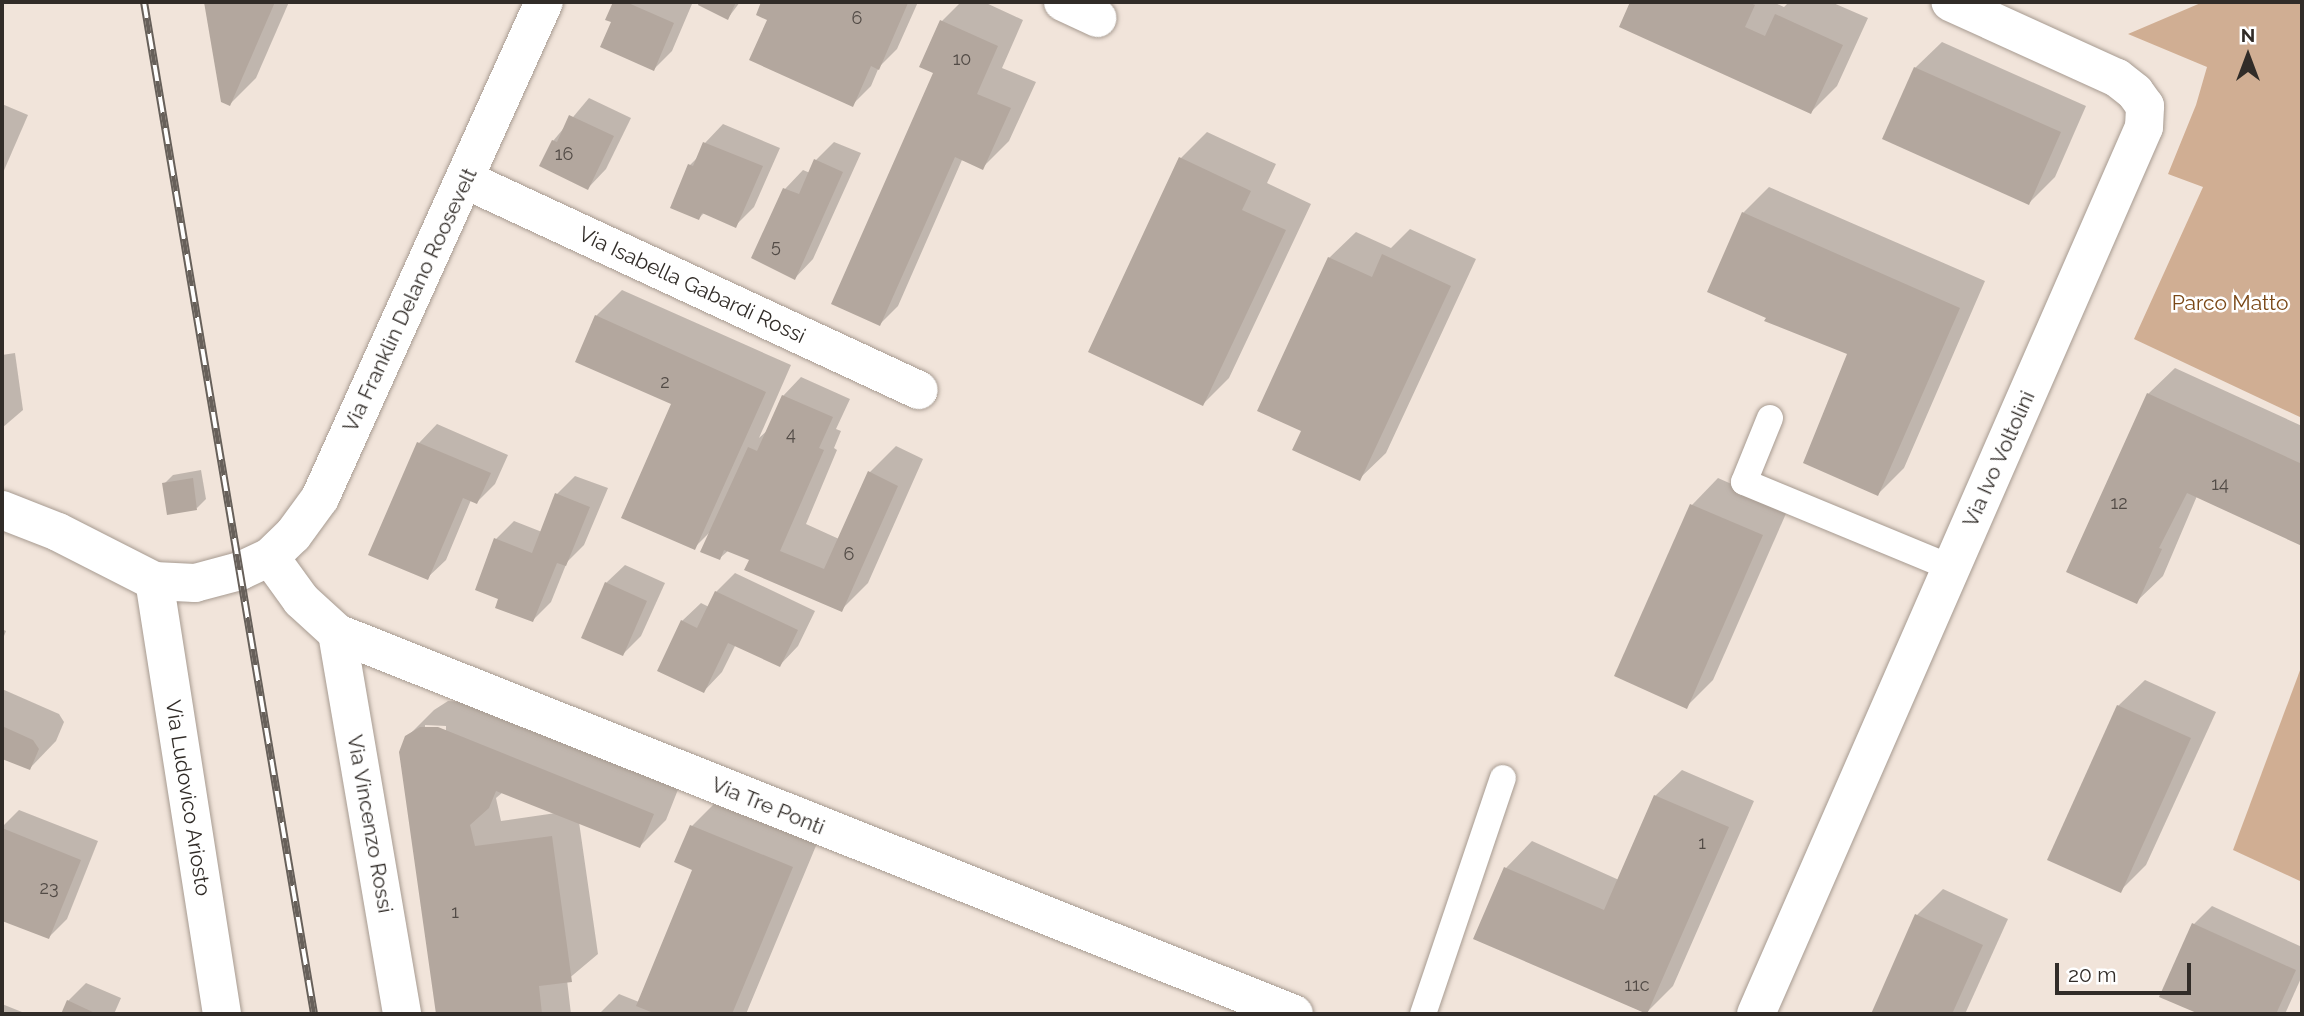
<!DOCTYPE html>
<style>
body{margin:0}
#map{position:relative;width:2304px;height:1016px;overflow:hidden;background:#f1e4da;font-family:Raleway,sans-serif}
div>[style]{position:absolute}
.green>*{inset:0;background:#d0ae93}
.shadow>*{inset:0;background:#0003}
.building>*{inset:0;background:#b3a79e}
.roads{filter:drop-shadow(0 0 2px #a79b91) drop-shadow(0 0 2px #a79b91)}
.service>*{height:26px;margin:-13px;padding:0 13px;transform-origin:13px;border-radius:13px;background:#fff}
.minor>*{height:38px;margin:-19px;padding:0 19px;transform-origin:19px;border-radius:19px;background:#fff}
.tertiary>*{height:38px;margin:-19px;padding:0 19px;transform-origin:19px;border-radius:19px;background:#fff}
.secondary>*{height:38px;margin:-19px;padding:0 19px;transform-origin:19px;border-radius:19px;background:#fff}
.rail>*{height:8px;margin-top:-4px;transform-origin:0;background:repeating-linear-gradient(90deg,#fff 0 16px,#67605a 0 32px);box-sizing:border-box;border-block:2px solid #67605a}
span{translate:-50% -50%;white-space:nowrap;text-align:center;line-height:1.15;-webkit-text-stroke:5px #fff;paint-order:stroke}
.number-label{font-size:18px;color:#524b46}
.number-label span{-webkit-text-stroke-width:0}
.street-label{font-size:21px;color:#312c28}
.park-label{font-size:21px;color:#7a4817}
.frame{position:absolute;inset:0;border:4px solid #312c28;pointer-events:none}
.north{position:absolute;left:2213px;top:21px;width:70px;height:70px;-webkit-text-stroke:5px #fff;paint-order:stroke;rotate:0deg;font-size:19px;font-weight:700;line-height:28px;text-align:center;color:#312c28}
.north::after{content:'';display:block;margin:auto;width:24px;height:32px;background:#312c28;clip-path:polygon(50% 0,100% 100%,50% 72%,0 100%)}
.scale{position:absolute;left:2055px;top:963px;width:136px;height:32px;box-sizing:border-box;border:4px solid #312c28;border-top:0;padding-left:9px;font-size:21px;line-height:24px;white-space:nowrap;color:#312c28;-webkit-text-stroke:5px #fff;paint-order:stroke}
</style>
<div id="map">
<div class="green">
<i style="clip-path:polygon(2203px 2px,2302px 2px,2302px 418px,2134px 339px,2203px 187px,2168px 174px,2196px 105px,2207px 67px,2128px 34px)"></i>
<i style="clip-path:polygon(2302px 665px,2302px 882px,2233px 850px)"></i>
</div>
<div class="shadow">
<i style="clip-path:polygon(206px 2px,289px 2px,256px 78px,230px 104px,223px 101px)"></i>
<i style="clip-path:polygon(615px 2px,692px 4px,672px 51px,654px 69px,613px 21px,608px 19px)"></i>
<i style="clip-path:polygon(701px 2px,740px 2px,728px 18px,700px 5px)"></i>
<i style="clip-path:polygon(763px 2px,918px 2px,897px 49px,879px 67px,871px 86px,852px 105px,769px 19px,758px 14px)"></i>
<i style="clip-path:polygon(961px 2px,984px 2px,1023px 20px,1002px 68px,1036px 82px,1009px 141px,983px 167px,962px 160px,898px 306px,880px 324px,936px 72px,922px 66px,942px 21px)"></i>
<i style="clip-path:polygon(1632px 2px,1773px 2px,1784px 7px,1789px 2px,1831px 2px,1868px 18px,1837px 86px,1811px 112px,1621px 26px)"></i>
<i style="clip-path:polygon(1942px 42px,2086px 106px,2055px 177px,2029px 203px,1915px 68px)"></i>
<i style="clip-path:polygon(589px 98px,631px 118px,606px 169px,588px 188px,553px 141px)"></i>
<i style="clip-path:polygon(2px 104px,28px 115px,2px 175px)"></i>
<i style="clip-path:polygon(723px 124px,780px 148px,754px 207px,735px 226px,704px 213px,699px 218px,690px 165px,699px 156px,705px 143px)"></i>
<i style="clip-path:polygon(1207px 132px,1276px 164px,1267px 183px,1311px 204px,1229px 378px,1203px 404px,1181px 158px)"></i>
<i style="clip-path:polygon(834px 142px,861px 153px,813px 259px,795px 278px,785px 189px,803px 170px,810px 173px,816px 160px)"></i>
<i style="clip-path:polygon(1769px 187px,1985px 281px,1904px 468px,1878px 494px,1849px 353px,1768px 317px,1743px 213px)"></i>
<i style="clip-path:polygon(1410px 229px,1476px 259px,1386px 453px,1359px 479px,1303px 430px,1329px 258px,1356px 232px,1391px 248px)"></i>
<i style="clip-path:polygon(622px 290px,791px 365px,759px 438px,769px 429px,783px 396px,801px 377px,850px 399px,836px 429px,841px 431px,834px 448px,837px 450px,806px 524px,839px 539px,870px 472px,896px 446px,923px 459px,868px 583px,841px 610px,751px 559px,729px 550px,720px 558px,711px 531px,694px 548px,673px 403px,596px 316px)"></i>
<i style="clip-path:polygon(15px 353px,23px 410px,2px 428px,2px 355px)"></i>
<i style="clip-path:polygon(2175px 368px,2302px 426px,2302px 544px,2197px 496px,2163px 576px,2136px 602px,2148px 394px)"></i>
<i style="clip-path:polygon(437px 424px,508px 455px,495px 484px,477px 502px,471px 500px,446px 560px,427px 578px,419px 443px)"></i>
<i style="clip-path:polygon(201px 470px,206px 499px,197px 508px,164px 484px,173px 475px)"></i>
<i style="clip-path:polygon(575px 476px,608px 488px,584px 545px,567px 562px,551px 602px,533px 620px,500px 598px,496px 539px,514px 521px,542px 532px,557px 494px)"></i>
<i style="clip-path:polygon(1718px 478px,1788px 509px,1713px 680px,1687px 706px,1617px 675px,1692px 505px)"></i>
<i style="clip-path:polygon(625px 565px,665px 583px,641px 636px,623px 654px,606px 583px)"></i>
<i style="clip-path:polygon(735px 573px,815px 611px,798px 646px,780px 665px,736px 644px,722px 672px,704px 691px,682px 621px,701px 603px,709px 607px,716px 592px)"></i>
<i style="clip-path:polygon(2px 629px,6px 631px,2px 641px)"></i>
<i style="clip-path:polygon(2145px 680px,2216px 712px,2146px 865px,2120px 891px,2118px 706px)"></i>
<i style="clip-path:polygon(2px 689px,59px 714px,64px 722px,56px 741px,30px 768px,2px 757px)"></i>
<i style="clip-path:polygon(evenodd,448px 701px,464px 702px,679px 787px,666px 820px,640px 846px,579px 822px,598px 954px,567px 980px,571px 1014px,438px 1014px,401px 753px,407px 737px,434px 710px,448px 701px,425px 725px,446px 726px,446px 730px,425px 729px,425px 725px,448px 701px,503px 792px,556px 813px,501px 821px,496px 798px,503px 792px)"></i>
<i style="clip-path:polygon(1682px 770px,1754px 801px,1673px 986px,1646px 1013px,1475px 938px,1506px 868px,1532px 841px,1619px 880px,1655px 796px)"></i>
<i style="clip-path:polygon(718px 800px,818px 841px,746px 1014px,599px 1014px,619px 994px,639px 1002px,694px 869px,692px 826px)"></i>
<i style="clip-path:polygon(19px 810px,98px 841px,67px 919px,49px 937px,2px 919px,2px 827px)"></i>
<i style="clip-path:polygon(1943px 889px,2008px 919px,1965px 1014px,1872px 1014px,1917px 915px)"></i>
<i style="clip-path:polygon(2212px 906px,2302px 947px,2302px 976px,2285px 1014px,2203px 1014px,2162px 996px,2194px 924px)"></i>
<i style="clip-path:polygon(86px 983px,121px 998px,114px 1014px,63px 1014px,68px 1001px)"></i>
<i style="clip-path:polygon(2px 1004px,27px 1014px,2px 1014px)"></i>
</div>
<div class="building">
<i style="clip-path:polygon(204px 2px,275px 2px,230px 106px,221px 102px)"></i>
<i style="clip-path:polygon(613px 2px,626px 2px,674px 23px,654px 71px,600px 47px,611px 22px,605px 20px)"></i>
<i style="clip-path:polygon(699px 2px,736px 2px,728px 20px,698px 5px)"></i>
<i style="clip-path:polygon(761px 2px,905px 2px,908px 3px,879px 70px,871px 66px,853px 107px,749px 60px,767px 20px,756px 15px)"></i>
<i style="clip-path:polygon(1630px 2px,1748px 2px,1755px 5px,1745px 27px,1765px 36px,1775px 14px,1843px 45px,1811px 114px,1619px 27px)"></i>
<i style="clip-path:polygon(940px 20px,998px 46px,977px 94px,1011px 108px,983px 170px,955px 157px,880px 326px,831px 304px,933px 73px,919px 67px)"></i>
<i style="clip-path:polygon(1914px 67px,2061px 132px,2029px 205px,1882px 139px)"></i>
<i style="clip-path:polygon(569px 115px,614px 136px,588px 190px,539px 166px,552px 140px,557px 142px)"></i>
<i style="clip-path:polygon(703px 142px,763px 166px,736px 228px,702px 213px,699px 220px,670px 208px,688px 164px,693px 166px)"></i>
<i style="clip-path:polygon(1179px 157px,1251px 191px,1242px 210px,1286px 230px,1203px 406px,1088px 352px)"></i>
<i style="clip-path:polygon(814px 159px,843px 172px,795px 280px,751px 258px,783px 188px,799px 194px)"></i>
<i style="clip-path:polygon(1742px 212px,1960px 308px,1878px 496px,1803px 463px,1847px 354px,1764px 321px,1766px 318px,1707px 292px)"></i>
<i style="clip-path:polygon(1382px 254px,1451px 286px,1360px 481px,1292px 450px,1301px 431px,1257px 411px,1328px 257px,1372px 277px)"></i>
<i style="clip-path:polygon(595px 315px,766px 392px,695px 550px,621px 518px,671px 404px,575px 362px)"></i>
<i style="clip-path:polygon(2147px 393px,2302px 464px,2302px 546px,2187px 493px,2159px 548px,2162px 549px,2137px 604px,2066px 572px)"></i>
<i style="clip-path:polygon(782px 395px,833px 417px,819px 448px,824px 450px,780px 551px,824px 569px,868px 471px,898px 486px,842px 612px,744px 570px,749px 560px,724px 550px,720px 560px,700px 552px,748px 447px,757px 451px)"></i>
<i style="clip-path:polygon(417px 442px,491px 473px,477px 504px,463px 498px,428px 580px,368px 555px)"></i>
<i style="clip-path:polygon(193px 478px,197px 510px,167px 515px,162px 483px)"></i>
<i style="clip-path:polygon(555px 493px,590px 507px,566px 566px,557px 563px,533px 622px,495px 608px,498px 599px,475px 590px,494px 538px,532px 553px)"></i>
<i style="clip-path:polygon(1690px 504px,1763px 535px,1687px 709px,1614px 676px)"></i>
<i style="clip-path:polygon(605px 582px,647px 601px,623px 656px,581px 638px)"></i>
<i style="clip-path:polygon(715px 591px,798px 630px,780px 667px,728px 643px,704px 693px,657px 671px,681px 620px,697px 628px)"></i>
<i style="clip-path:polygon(2117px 705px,2191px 738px,2121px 893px,2047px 860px)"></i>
<i style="clip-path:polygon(2px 726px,33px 740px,39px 749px,30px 770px,2px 759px)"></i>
<i style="clip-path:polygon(420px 727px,438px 727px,654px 814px,640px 848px,496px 791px,489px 808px,470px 825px,475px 846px,552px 836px,572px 982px,539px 986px,542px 1014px,436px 1014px,399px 752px,405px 736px)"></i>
<i style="clip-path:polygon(1654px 795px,1729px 827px,1647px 1014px,1473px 939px,1504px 867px,1604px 910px)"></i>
<i style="clip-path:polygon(690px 825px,793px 867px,732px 1014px,656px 1014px,636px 1006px,692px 870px,674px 862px)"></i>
<i style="clip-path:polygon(2px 828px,81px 860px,49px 939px,2px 921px)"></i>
<i style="clip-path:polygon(1915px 914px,1983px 945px,1952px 1014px,1871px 1014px)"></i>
<i style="clip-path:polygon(2192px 923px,2296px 970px,2276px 1014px,2199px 1014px,2159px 997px)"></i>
<i style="clip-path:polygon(67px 1000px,97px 1014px,61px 1014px)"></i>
</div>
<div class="roads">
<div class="service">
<i style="left:1770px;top:418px;width:69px;rotate:112.1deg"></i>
<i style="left:1744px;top:482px;width:225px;rotate:22.5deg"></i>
<i style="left:1423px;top:1014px;width:249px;rotate:-71.3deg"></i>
</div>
<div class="minor">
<i style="left:1063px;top:2px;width:38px;rotate:25deg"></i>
<i style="left:466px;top:180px;width:499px;rotate:24.9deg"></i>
<i style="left:337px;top:633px;width:387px;rotate:80.3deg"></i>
<i style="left:1756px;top:1014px;width:968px;rotate:-66.37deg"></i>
<i style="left:2144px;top:127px;width:21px;rotate:-87deg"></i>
<i style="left:2145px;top:106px;width:17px;rotate:-126deg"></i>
<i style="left:2135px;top:92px;width:23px;rotate:-142deg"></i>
<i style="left:2117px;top:78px;width:183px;rotate:-155.5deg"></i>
</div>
<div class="tertiary">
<i style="left:2px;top:510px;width:60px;rotate:21.4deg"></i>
<i style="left:58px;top:532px;width:108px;rotate:27deg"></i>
<i style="left:270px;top:557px;width:53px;rotate:54.2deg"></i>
<i style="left:301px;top:600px;width:49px;rotate:42.5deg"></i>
<i style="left:337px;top:633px;width:1030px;rotate:21.71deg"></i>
</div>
<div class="secondary">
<i style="left:222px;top:1014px;width:438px;rotate:-98.9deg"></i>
<i style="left:154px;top:581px;width:41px;rotate:2.8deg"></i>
<i style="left:195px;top:583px;width:47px;rotate:-14.9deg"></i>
<i style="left:240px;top:571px;width:33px;rotate:-25deg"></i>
<i style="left:270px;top:557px;width:32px;rotate:-44deg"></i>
<i style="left:293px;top:535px;width:46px;rotate:-53.9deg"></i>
<i style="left:320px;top:498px;width:544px;rotate:-65.7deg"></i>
</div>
</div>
<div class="rail">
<i style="left:144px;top:2px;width:1026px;rotate:80.46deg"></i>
</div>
<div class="number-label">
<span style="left:857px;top:18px">6</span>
<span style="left:962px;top:59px">10</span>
<span style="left:564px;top:154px">16</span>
<span style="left:776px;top:246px">5</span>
<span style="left:665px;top:382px">2</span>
<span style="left:791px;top:434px">4</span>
<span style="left:2220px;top:484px">14</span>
<span style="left:2119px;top:503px">12</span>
<span style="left:849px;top:554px">6</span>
<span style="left:1702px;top:843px">1</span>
<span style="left:49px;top:888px">23</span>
<span style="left:455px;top:912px">1</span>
<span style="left:1637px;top:985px">11c</span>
</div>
<div class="street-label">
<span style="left:692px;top:285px;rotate:25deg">Via Isabella Gabardi Rossi</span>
<span style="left:410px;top:300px;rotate:-65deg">Via Franklin Delano Roosevelt</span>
<span style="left:1999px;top:459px;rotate:-66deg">Via Ivo Voltolini</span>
<span style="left:188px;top:798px;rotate:81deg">Via Ludovico Ariosto</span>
<span style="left:768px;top:806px;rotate:22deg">Via Tre Ponti</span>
<span style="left:370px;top:824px;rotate:80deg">Via Vincenzo Rossi</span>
</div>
<div class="park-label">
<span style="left:2230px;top:303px">Parco Matto</span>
</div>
<div class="frame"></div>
<div class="north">N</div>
<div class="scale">20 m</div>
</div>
